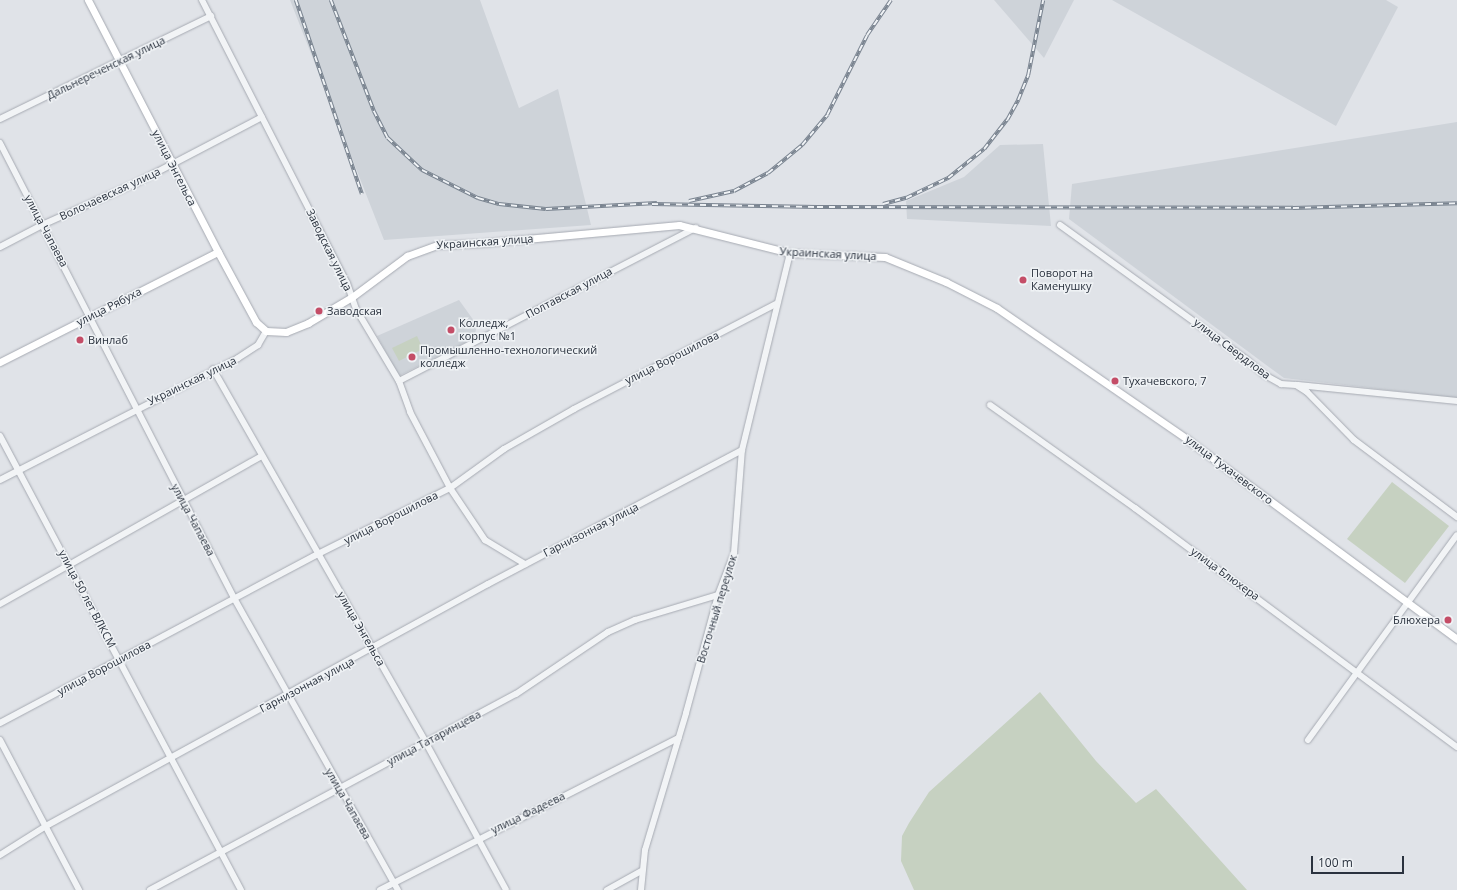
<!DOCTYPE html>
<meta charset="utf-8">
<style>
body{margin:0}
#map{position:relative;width:1457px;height:890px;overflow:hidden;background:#e0e3e8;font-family:"Open Sans",sans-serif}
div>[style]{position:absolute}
.built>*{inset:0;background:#ced3d9}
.green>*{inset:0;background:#c6d1c1}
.roads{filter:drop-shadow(0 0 1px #a6aab2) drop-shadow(0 0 1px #a6aab2)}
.minor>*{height:6px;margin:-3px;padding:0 3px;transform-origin:3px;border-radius:3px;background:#f2f4f6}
.major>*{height:7px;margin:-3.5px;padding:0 3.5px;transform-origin:3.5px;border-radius:3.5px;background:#fff}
.rail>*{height:3.5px;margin-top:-1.75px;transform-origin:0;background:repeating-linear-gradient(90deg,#eff2f5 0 6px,#7a8490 0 12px);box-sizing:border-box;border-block:1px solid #7a8490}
.dots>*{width:11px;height:11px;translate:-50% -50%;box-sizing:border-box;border:2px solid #eff2f5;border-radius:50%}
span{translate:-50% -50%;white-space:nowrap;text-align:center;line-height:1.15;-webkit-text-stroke:3px #eff2f5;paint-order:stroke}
.street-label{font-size:11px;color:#2a323e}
.poi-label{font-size:11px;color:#2a323e}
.left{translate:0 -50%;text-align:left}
.right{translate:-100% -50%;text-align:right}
.scale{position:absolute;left:1311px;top:856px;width:93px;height:18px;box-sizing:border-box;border:2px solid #2a323e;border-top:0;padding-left:5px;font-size:12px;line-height:14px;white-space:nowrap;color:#2a323e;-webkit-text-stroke:3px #eff2f5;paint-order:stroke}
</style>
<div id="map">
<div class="built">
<i style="clip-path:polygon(290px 0,480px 0,519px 108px,558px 89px,591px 225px,384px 240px)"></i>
<i style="clip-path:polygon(994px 0,1074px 0,1044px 58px)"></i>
<i style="clip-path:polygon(1112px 0,1386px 0,1398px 7px,1336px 126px)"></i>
<i style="clip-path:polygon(1457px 122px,1457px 398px,1284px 378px,1069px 219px,1072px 184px)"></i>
<i style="clip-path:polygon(1043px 144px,1051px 226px,907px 219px,906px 201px,964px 177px,1000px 145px)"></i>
<i style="clip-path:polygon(459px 300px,477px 325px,474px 338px,399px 376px,377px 336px)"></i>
</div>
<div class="green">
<i style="clip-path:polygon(417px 336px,423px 349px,399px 361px,392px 348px)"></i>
<i style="clip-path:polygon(1392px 482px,1449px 526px,1405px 583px,1347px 539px)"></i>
<i style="clip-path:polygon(1040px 692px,1096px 761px,1136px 803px,1156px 789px,1247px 890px,914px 890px,901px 861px,902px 836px,909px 823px,929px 792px)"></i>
</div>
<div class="roads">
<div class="minor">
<i style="left:202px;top:0;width:318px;rotate:62.9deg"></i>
<i style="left:347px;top:283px;width:28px;rotate:71deg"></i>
<i style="left:356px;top:309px;width:84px;rotate:59.2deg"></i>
<i style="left:399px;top:381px;width:33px;rotate:70deg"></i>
<i style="left:410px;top:412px;width:86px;rotate:62.2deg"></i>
<i style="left:450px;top:488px;width:63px;rotate:56.1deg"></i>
<i style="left:485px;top:540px;width:47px;rotate:31deg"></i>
<i style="left:0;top:119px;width:235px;rotate:-26deg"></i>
<i style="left:0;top:143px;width:512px;rotate:62.78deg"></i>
<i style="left:234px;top:598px;width:335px;rotate:60.7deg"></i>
<i style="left:1060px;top:225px;width:229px;rotate:35.8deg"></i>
<i style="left:1246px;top:359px;width:23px;rotate:41deg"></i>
<i style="left:1263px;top:374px;width:21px;rotate:29deg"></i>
<i style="left:1281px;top:384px;width:15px;rotate:4deg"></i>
<i style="left:1296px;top:385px;width:13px;rotate:32deg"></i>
<i style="left:1307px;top:392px;width:67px;rotate:45.6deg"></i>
<i style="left:1354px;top:440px;width:129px;rotate:36.8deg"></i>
<i style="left:0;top:247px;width:47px;rotate:-27.6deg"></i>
<i style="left:42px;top:225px;width:103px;rotate:-24.1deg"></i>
<i style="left:136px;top:183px;width:142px;rotate:-27.6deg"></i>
<i style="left:213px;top:369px;width:430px;rotate:60.3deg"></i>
<i style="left:426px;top:743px;width:167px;rotate:61.4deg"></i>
<i style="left:399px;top:381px;width:334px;rotate:-27.3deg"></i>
<i style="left:1298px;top:385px;width:160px;rotate:5.7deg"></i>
<i style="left:990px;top:405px;width:178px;rotate:35.4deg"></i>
<i style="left:1135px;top:508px;width:401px;rotate:36.6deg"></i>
<i style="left:0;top:436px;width:514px;rotate:62.04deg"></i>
<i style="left:0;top:480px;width:267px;rotate:-27.1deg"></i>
<i style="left:238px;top:358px;width:24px;rotate:-33deg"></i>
<i style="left:258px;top:345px;width:16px;rotate:-60deg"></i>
<i style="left:0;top:604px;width:301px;rotate:-29.5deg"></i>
<i style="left:0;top:723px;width:360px;rotate:-28deg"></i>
<i style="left:318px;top:554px;width:148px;rotate:-26.6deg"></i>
<i style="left:450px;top:488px;width:67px;rotate:-35.8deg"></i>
<i style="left:504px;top:449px;width:81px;rotate:-29.7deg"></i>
<i style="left:574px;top:409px;width:228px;rotate:-27.5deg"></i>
<i style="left:0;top:740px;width:170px;rotate:62.2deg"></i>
<i style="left:1308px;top:740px;width:253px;rotate:-54deg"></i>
<i style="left:0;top:855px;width:54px;rotate:-32.2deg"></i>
<i style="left:46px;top:826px;width:504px;rotate:-28.7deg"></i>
<i style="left:488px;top:584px;width:287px;rotate:-27.8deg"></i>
<i style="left:150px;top:890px;width:415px;rotate:-28.2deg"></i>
<i style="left:516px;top:694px;width:111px;rotate:-34deg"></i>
<i style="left:608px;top:632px;width:30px;rotate:-24deg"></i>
<i style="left:635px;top:620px;width:87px;rotate:-16.8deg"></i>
<i style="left:380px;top:890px;width:335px;rotate:-27deg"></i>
<i style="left:607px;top:890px;width:39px;rotate:-29deg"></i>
<i style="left:641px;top:890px;width:40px;rotate:-84.3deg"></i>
<i style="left:645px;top:850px;width:143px;rotate:-73.3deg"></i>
<i style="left:686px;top:713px;width:122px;rotate:-74.8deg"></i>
<i style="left:718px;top:595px;width:45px;rotate:-69.1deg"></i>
<i style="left:734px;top:553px;width:103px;rotate:-85.6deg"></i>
<i style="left:742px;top:450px;width:203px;rotate:-76.3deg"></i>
</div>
<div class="major">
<i style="left:88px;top:0;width:284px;rotate:62.7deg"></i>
<i style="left:218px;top:252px;width:80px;rotate:61.5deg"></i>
<i style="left:256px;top:322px;width:13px;rotate:42deg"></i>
<i style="left:266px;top:331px;width:20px;rotate:3deg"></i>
<i style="left:286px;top:332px;width:24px;rotate:-22deg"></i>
<i style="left:308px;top:323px;width:51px;rotate:-30.6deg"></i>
<i style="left:352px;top:297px;width:69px;rotate:-36.7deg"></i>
<i style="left:407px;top:256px;width:32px;rotate:-20deg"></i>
<i style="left:437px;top:245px;width:45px;rotate:-2.5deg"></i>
<i style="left:482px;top:243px;width:198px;rotate:-5.2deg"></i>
<i style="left:679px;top:225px;width:114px;rotate:14.2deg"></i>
<i style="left:790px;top:253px;width:95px;rotate:2.4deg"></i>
<i style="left:885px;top:257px;width:66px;rotate:22.3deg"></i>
<i style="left:946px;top:282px;width:57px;rotate:27deg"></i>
<i style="left:997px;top:308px;width:232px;rotate:34.6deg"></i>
<i style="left:1188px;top:440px;width:335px;rotate:36.5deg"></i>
<i style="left:0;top:362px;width:244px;rotate:-26.8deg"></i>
</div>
</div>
<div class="rail">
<i style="left:296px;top:0;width:205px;rotate:71.2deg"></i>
<i style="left:331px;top:0;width:119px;rotate:68.8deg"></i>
<i style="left:374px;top:111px;width:30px;rotate:63deg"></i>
<i style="left:388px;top:138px;width:47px;rotate:43.3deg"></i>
<i style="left:422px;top:170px;width:63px;rotate:26.6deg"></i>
<i style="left:478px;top:198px;width:22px;rotate:16deg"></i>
<i style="left:499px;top:204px;width:47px;rotate:6.1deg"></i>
<i style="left:546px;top:209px;width:111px;rotate:-3.1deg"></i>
<i style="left:689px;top:201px;width:46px;rotate:-12.5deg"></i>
<i style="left:734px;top:191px;width:38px;rotate:-28deg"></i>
<i style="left:768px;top:173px;width:44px;rotate:-39.5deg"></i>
<i style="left:802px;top:145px;width:39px;rotate:-50deg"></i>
<i style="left:827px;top:115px;width:89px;rotate:-63.4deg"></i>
<i style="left:867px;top:35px;width:42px;rotate:-55.6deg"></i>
<i style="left:652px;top:204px;width:165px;rotate:1deg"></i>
<i style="left:817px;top:207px;width:476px;rotate:0.1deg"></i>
<i style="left:1293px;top:208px;width:164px;rotate:-1.7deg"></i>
<i style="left:883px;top:204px;width:24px;rotate:-15deg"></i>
<i style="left:906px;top:198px;width:47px;rotate:-25.5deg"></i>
<i style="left:948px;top:178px;width:46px;rotate:-38.9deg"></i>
<i style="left:984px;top:149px;width:37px;rotate:-52deg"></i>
<i style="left:1007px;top:120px;width:23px;rotate:-61deg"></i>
<i style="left:1018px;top:100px;width:27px;rotate:-68deg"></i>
<i style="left:1028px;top:75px;width:76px;rotate:-78.7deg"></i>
</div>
<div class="dots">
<i style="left:1023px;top:280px;background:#c44d67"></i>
<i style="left:319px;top:311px;background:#c44d67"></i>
<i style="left:451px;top:330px;background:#c44d67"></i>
<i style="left:80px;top:340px;background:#c44d67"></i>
<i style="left:412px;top:357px;background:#c44d67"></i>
<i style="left:1115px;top:381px;background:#c44d67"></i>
<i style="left:1448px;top:620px;background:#c44d67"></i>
</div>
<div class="street-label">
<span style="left:106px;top:68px;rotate:-26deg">Дальнереченская улица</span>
<span style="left:174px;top:168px;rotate:63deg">улица Энгельса</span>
<span style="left:110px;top:194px;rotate:-25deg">Волочаевская улица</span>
<span style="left:46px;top:231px;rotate:62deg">улица Чапаева</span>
<span style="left:485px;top:242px;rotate:-4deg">Украинская улица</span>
<span style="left:329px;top:250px;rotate:64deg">Заводская улица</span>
<span style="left:828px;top:254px;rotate:3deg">Украинская улица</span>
<span style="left:569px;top:293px;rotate:-28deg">Полтавская улица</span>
<span style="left:109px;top:307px;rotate:-27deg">улица Рябуха</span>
<span style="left:1232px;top:349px;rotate:37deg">улица Свердлова</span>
<span style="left:672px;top:358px;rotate:-27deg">улица Ворошилова</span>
<span style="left:192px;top:381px;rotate:-26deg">Украинская улица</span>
<span style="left:1229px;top:470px;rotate:37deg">улица Тухачевского</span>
<span style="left:391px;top:518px;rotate:-27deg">улица Ворошилова</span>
<span style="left:193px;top:520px;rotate:62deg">улица Чапаева</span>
<span style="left:591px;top:530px;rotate:-27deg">Гарнизонная улица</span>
<span style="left:1225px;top:574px;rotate:36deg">улица Блюхера</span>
<span style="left:87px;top:599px;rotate:62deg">улица 50 лет ВЛКСМ</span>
<span style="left:717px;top:609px;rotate:-73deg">Восточный переулок</span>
<span style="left:361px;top:629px;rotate:60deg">улица Энгельса</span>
<span style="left:104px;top:668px;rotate:-28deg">улица Ворошилова</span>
<span style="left:307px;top:685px;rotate:-28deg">Гарнизонная улица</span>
<span style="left:434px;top:738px;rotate:-28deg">улица Татаринцева</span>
<span style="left:348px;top:804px;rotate:60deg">улица Чапаева</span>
<span style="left:528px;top:813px;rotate:-26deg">улица Фадеева</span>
</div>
<div class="poi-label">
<span class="left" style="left:1031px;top:280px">Поворот на<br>Каменушку</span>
<span class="left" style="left:327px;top:311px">Заводская</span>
<span class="left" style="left:459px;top:330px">Колледж,<br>корпус №1</span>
<span class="left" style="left:88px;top:340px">Винлаб</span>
<span class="left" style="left:420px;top:357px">Промышленно-технологический<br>колледж</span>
<span class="left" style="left:1123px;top:381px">Тухачевского, 7</span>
<span class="right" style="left:1440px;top:620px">Блюхера</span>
</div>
<div class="scale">100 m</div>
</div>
